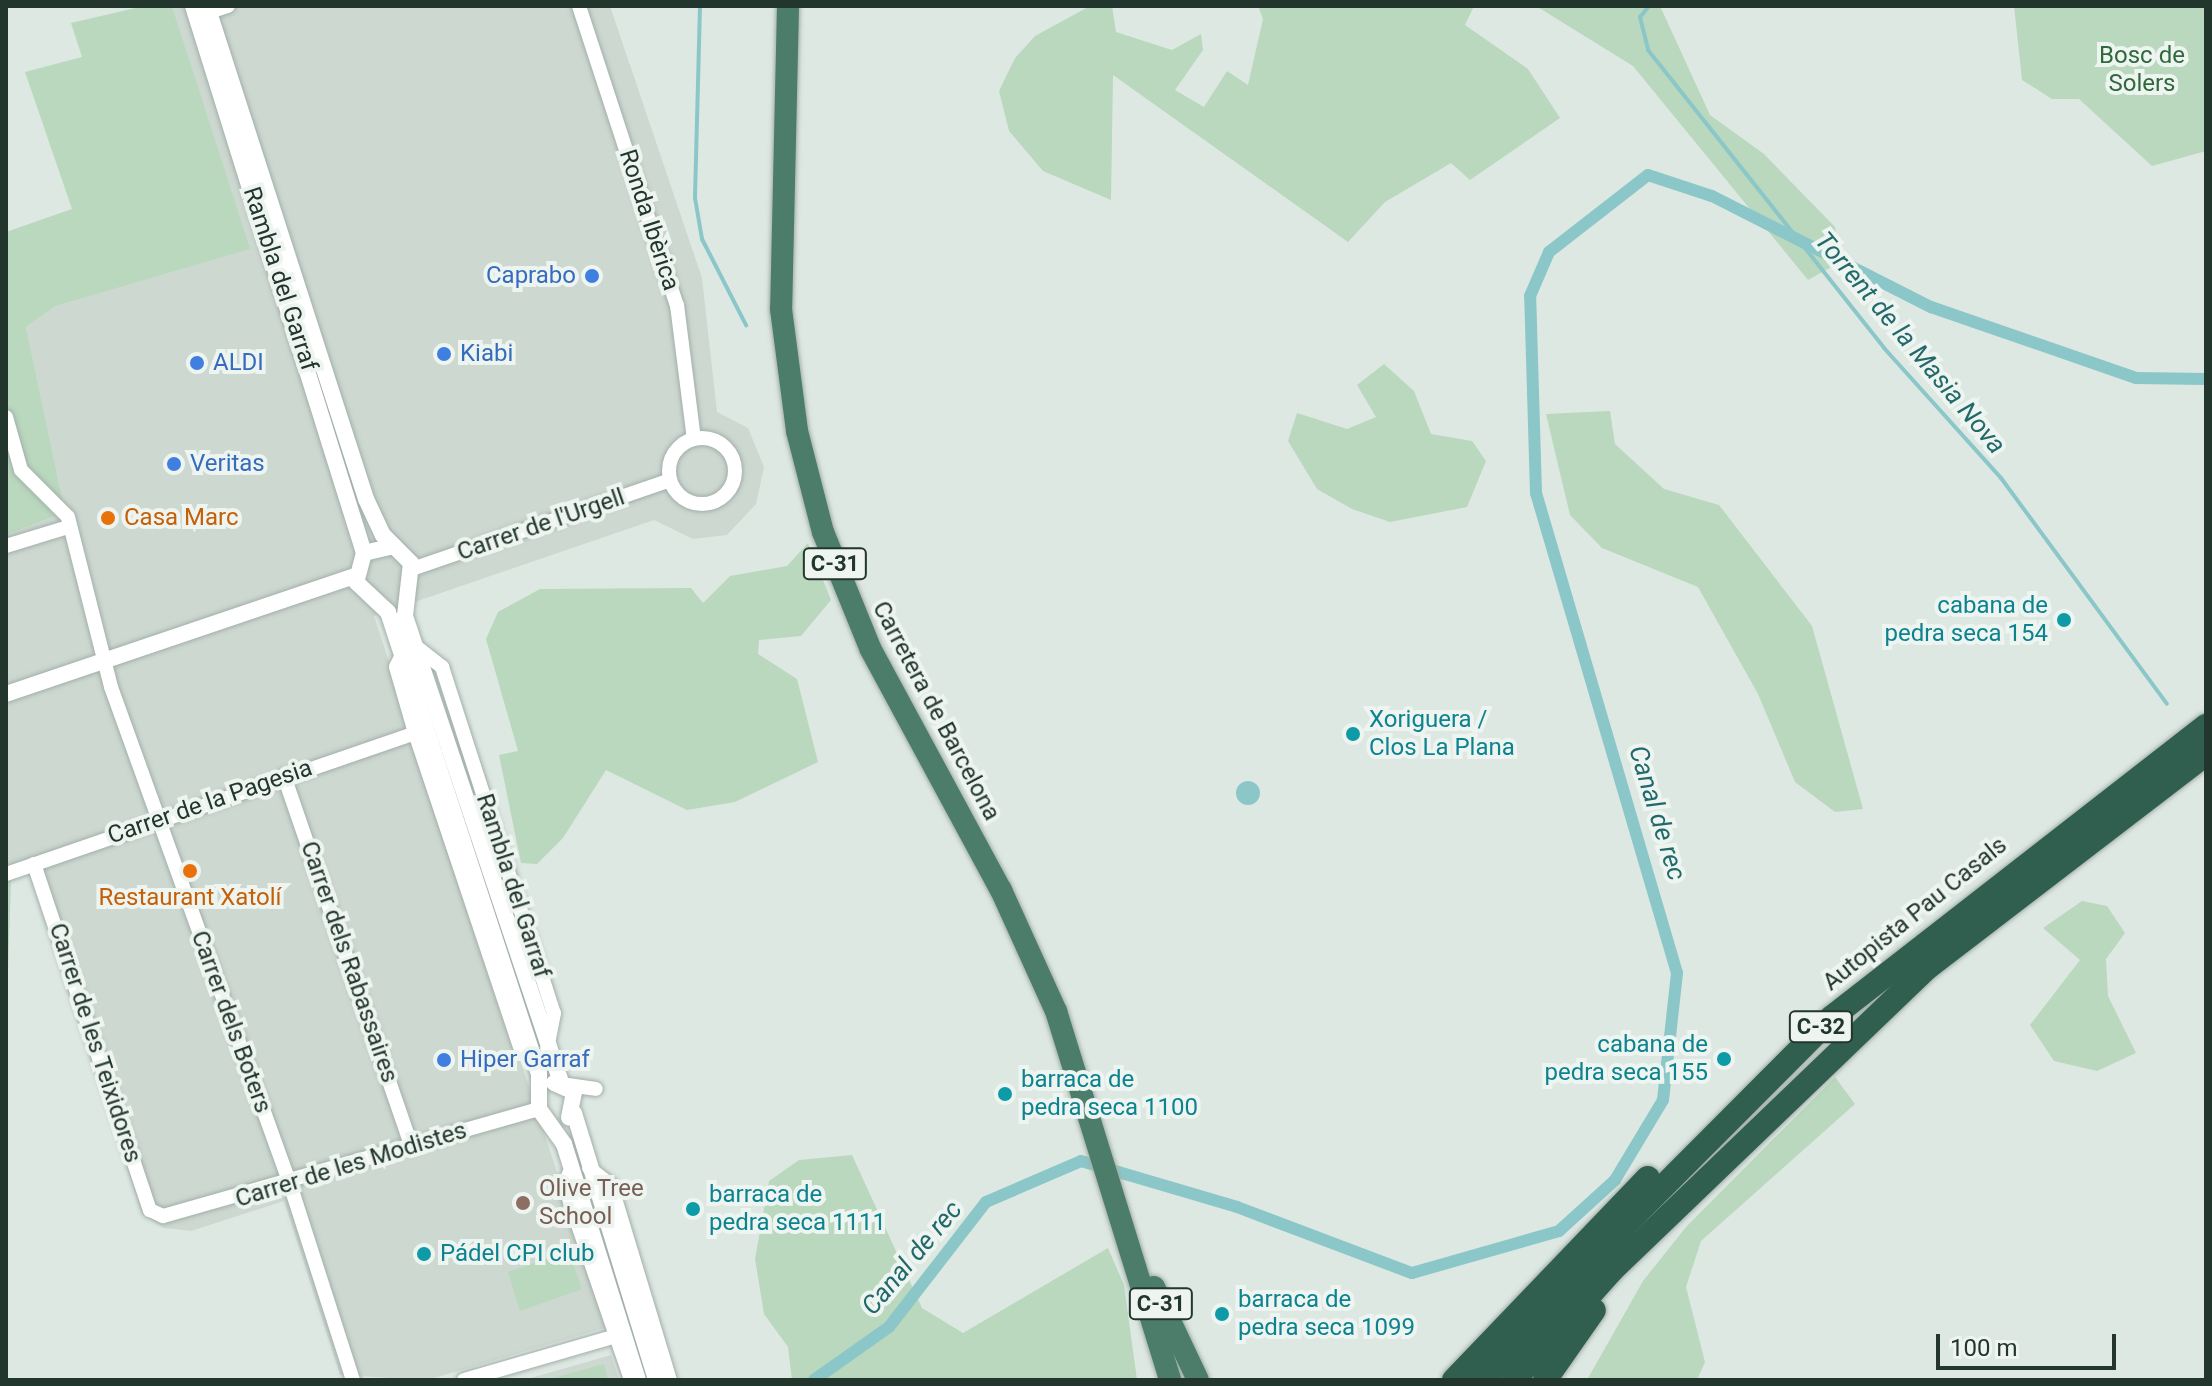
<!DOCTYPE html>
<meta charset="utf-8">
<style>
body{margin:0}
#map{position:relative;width:2212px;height:1386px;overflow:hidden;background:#dee8e3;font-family:Roboto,sans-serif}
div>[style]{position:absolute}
.built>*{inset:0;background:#cdd8d1}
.green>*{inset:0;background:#b9d8bd}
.water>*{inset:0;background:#8bc7c8}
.round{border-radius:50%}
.stream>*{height:4px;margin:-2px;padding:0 2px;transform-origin:2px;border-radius:2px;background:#8bc7c8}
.canal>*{height:12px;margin:-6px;padding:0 6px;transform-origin:6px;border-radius:6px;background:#8bc7c8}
.roads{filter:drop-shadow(0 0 2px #a2afa9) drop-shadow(0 0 2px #a2afa9)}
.minor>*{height:14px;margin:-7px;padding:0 7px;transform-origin:7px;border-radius:7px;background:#fff}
.minor>.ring{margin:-7px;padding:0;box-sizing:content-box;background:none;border:14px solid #fff;border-radius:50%}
.tertiary>*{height:16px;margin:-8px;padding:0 8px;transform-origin:8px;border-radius:8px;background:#fff}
.trunk>*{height:22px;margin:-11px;padding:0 11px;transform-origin:11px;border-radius:11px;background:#4c7c6a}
.motorway>*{height:24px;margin:-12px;padding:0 12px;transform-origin:12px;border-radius:12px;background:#315f4f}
.dots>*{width:22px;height:22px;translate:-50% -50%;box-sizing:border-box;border:4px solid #eef5f1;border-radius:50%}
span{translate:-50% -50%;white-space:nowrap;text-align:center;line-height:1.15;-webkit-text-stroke:8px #eef5f1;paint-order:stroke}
.shield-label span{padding:2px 6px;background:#eef5f1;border:2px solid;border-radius:6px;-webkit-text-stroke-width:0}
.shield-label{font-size:22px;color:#22362e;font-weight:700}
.park-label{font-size:24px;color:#30693e}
.street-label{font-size:24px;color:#22362e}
.shop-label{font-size:24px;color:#366cbe}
.right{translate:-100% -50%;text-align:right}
.left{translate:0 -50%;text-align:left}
.food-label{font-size:24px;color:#c56008}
.culture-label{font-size:24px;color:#0d838f}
.education-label{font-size:24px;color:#785e54}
.water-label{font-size:26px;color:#22696b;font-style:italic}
.frame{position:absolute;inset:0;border:8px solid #22362e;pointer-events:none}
.scale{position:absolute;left:1936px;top:1334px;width:180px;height:36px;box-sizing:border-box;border:4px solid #22362e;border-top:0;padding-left:10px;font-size:24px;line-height:28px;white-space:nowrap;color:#22362e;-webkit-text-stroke:6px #eef5f1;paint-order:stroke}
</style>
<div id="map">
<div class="built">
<i style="clip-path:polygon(172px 6px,610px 6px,702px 278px,717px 412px,748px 428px,764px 467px,756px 504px,727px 535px,693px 539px,654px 520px,374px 616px,608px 1327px,427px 1380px,340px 1375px,284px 1201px,191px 1231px,164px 1228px,142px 1213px,30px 873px,6px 882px,6px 535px,65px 512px,26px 327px,56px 306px,249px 249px)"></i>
<i style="clip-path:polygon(611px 1355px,619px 1380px,524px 1380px)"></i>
</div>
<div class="green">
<i style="clip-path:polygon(144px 6px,172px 6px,250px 249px,56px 306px,26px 327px,65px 512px,6px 535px,6px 232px,72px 209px,25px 72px,82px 57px,71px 23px)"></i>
<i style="clip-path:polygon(1090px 6px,1112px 6px,1116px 32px,1172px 50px,1201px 34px,1203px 50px,1175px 90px,1204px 107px,1227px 71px,1248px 85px,1263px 19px,1258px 6px,1474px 6px,1465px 25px,1528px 69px,1560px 118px,1470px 180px,1451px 163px,1385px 202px,1348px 242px,1113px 75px,1111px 200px,1043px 171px,1009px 131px,999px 91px,1015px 58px,1035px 36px)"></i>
<i style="clip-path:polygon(1536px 6px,1660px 6px,1710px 115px,1764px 154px,1835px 227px,1842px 261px,1808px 280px,1633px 66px)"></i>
<i style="clip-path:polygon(2014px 6px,2206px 6px,2206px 151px,2152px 166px,2079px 99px,2052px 99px,2022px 80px)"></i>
<i style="clip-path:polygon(1384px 364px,1414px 391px,1431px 434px,1472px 441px,1486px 461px,1467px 507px,1390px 522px,1352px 509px,1317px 489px,1288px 441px,1297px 413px,1347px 429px,1376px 417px,1357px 385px)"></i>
<i style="clip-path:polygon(1610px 411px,1615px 444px,1664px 489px,1719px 505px,1812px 626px,1863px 809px,1835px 812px,1795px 782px,1758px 694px,1698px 587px,1602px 548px,1570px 515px,1546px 414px)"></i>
<i style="clip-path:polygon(808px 543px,831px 600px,801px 636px,759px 640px,758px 654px,797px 679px,818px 762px,735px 802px,687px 810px,606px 770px,563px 838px,537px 864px,521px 863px,499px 755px,518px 751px,486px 639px,498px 612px,540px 589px,691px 588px,703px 603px,730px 576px,787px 566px)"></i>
<i style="clip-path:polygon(11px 880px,8px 972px,6px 981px,6px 882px)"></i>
<i style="clip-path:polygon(2082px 901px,2107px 906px,2125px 933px,2106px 959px,2108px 996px,2136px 1053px,2097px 1071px,2054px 1061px,2030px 1025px,2080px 960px,2043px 928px)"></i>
<i style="clip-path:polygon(1835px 1077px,1855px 1104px,1701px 1241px,1686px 1287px,1705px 1362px,1697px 1380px,1587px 1380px,1643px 1281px,1686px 1227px)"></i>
<i style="clip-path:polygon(852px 1155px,922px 1308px,963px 1333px,1108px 1248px,1124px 1285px,1137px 1380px,792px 1380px,788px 1347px,764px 1314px,755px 1259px,769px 1181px,799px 1160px)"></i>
<i style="clip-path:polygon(569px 1251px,582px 1289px,520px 1311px,508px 1272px)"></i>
<i style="clip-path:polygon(604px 1364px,608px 1380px,546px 1380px)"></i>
</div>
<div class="water">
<i class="round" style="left:1236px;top:781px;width:24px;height:24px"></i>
</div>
<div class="stream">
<i style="left:700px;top:6px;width:192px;rotate:91.5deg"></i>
<i style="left:695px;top:198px;width:42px;rotate:80.3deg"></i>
<i style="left:702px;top:239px;width:97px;rotate:62.9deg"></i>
<i style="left:1649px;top:6px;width:14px;rotate:129deg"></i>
<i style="left:1640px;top:17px;width:34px;rotate:76deg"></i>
<i style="left:1648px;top:50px;width:380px;rotate:51.6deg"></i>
<i style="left:1884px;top:348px;width:175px;rotate:48deg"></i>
<i style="left:2001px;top:478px;width:280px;rotate:53.7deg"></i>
</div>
<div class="canal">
<i style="left:814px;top:1380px;width:92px;rotate:-35.2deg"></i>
<i style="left:889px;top:1327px;width:158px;rotate:-52.2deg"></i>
<i style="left:986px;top:1202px;width:103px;rotate:-23.3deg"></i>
<i style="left:1081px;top:1161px;width:163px;rotate:16.4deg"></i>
<i style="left:1237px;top:1207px;width:187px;rotate:20.7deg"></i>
<i style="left:1412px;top:1273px;width:153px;rotate:-15.9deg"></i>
<i style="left:1559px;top:1231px;width:76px;rotate:-42.3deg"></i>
<i style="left:1615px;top:1180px;width:93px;rotate:-59deg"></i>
<i style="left:1663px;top:1100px;width:128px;rotate:-83.7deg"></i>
<i style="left:1677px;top:973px;width:500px;rotate:-106.37deg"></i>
<i style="left:1536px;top:493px;width:197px;rotate:-91.7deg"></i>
<i style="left:1530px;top:296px;width:48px;rotate:-66.6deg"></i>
<i style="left:1549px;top:252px;width:125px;rotate:-37.9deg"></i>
<i style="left:1648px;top:175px;width:67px;rotate:18.2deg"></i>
<i style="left:1712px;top:196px;width:246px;rotate:26.9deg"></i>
<i style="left:1931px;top:307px;width:217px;rotate:19.1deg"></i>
<i style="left:2136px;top:378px;width:70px;rotate:0.8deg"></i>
</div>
<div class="roads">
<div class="minor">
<i style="left:579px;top:6px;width:315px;rotate:71.9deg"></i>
<i style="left:677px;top:305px;width:135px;rotate:82.8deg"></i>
<i style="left:209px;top:12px;width:20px;rotate:-18deg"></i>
<i style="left:6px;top:417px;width:55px;rotate:74.2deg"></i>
<i style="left:21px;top:470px;width:66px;rotate:45deg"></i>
<i style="left:68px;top:517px;width:175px;rotate:75.8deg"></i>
<i style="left:111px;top:687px;width:528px;rotate:70.19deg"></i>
<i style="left:290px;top:1184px;width:206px;rotate:72.2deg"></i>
<i class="ring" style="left:669px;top:438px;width:52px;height:52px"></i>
<i style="left:6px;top:546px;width:62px;rotate:-17deg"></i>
<i style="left:412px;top:569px;width:273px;rotate:-19deg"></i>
<i style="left:414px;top:645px;width:36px;rotate:38deg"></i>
<i style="left:442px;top:667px;width:364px;rotate:72.1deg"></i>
<i style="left:554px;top:1013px;width:36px;rotate:101deg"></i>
<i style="left:402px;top:655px;width:13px;rotate:117deg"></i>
<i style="left:396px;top:667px;width:69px;rotate:73.9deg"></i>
<i style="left:415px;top:733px;width:330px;rotate:71.5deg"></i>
<i style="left:520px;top:1046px;width:14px;rotate:25deg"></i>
<i style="left:284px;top:776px;width:392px;rotate:71deg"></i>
<i style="left:34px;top:864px;width:365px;rotate:71.5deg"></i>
<i style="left:150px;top:1210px;width:14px;rotate:25deg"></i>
<i style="left:163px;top:1216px;width:391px;rotate:-15.9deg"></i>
<i style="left:6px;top:874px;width:433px;rotate:-19deg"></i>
<i style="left:568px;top:1085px;width:28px;rotate:8deg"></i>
<i style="left:589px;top:1168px;width:28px;rotate:38deg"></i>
<i style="left:611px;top:1185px;width:204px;rotate:73.2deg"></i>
<i style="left:571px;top:1170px;width:16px;rotate:117deg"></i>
<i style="left:564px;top:1184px;width:207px;rotate:71.1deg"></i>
<i style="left:464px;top:1380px;width:155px;rotate:-16.1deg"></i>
</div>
<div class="tertiary">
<i style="left:193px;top:6px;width:573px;rotate:72.64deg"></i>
<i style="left:207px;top:6px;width:518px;rotate:72.12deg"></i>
<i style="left:366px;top:499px;width:40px;rotate:65deg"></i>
<i style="left:383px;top:535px;width:40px;rotate:45deg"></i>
<i style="left:411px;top:563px;width:53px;rotate:96.5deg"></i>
<i style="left:405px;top:616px;width:492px;rotate:71.5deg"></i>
<i style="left:394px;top:546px;width:31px;rotate:167deg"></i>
<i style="left:364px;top:553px;width:30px;rotate:105deg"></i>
<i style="left:356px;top:582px;width:44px;rotate:43.2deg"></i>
<i style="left:388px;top:612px;width:485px;rotate:71.9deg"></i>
<i style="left:539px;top:1073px;width:36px;rotate:90deg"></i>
<i style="left:539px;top:1109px;width:43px;rotate:54.5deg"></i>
<i style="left:564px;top:1144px;width:247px;rotate:72.6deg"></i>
<i style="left:6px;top:694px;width:368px;rotate:-18.7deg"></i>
<i style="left:554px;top:1083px;width:22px;rotate:24deg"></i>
<i style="left:574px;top:1092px;width:26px;rotate:101deg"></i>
<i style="left:574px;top:1113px;width:279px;rotate:72.9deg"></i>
</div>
<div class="trunk">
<i style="left:788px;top:6px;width:303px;rotate:91.3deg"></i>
<i style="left:781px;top:309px;width:123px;rotate:82.5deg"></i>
<i style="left:797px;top:431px;width:104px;rotate:75.6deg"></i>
<i style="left:823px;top:532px;width:127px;rotate:67.9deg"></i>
<i style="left:871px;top:650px;width:273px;rotate:61.6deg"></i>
<i style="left:1001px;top:890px;width:133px;rotate:65.6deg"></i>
<i style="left:1056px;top:1011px;width:386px;rotate:72.8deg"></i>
<i style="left:1154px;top:1287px;width:103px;rotate:64.7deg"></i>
</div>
<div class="motorway">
<i style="left:1454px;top:1380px;width:280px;rotate:-46.2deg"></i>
<i style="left:1484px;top:1380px;width:186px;rotate:-48.1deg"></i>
<i style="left:1608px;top:1242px;width:317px;rotate:-45.1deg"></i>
<i style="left:1832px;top:1017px;width:474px;rotate:-37.9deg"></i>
<i style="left:1514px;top:1380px;width:147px;rotate:-48.3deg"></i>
<i style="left:1612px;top:1270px;width:436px;rotate:-43.8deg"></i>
<i style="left:1927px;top:968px;width:352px;rotate:-37.5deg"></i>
<i style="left:1545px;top:1380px;width:85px;rotate:-55deg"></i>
</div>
</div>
<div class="dots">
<i style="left:592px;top:276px;background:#3f7fe0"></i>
<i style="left:444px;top:354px;background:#3f7fe0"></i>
<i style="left:197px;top:363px;background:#3f7fe0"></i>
<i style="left:174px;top:464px;background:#3f7fe0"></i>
<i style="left:108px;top:518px;background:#e8710a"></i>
<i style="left:2064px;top:620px;background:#0f9aa8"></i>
<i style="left:1353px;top:734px;background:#0f9aa8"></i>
<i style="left:190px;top:871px;background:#e8710a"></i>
<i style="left:1724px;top:1059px;background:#0f9aa8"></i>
<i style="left:444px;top:1060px;background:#3f7fe0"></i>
<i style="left:1005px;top:1094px;background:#0f9aa8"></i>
<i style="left:523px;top:1203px;background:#8d6e63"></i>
<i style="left:693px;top:1209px;background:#0f9aa8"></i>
<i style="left:424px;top:1254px;background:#0f9aa8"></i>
<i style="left:1222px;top:1314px;background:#0f9aa8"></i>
</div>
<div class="shield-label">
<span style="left:835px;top:564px">C-31</span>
<span style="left:1821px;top:1027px">C-32</span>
<span style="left:1161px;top:1304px">C-31</span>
</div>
<div class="park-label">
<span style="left:2142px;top:70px">Bosc de<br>Solers</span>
</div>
<div class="street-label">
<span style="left:649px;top:220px;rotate:72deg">Ronda Ibèrica</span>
<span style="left:280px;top:279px;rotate:72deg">Rambla del Garraf</span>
<span style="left:541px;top:525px;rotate:-19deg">Carrer de l'Urgell</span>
<span style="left:936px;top:711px;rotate:62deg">Carretera de Barcelona</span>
<span style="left:210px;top:802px;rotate:-19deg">Carrer de la Pagesia</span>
<span style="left:513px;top:886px;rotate:72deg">Rambla del Garraf</span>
<span style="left:1915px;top:914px;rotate:-39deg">Autopista Pau Casals</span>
<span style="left:349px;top:962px;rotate:71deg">Carrer dels Rabassaires</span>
<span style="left:231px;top:1022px;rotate:70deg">Carrer dels Boters</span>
<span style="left:95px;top:1043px;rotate:72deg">Carrer de les Teixidores</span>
<span style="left:351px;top:1165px;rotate:-17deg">Carrer de les Modistes</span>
</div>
<div class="shop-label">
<span class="right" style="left:576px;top:276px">Caprabo</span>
<span class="left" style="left:460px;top:354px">Kiabi</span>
<span class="left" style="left:213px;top:363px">ALDI</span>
<span class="left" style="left:190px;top:464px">Veritas</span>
<span class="left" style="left:460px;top:1060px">Hiper Garraf</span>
</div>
<div class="food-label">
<span class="left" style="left:124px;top:518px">Casa Marc</span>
<span style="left:190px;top:898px">Restaurant Xatolí</span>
</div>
<div class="culture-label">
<span class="right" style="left:2048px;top:620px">cabana de<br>pedra seca 154</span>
<span class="left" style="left:1369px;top:734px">Xoriguera /<br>Clos La Plana</span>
<span class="right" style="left:1708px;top:1059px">cabana de<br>pedra seca 155</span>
<span class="left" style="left:1021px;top:1094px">barraca de<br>pedra seca 1100</span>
<span class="left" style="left:709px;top:1209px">barraca de<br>pedra seca 1111</span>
<span class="left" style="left:440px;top:1254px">Pádel CPI club</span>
<span class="left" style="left:1238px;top:1314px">barraca de<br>pedra seca 1099</span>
</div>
<div class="education-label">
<span class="left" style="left:539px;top:1203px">Olive Tree<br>School</span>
</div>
<div class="water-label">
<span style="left:1910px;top:343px;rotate:50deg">Torrent de la Masia Nova</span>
<span style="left:1657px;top:813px;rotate:73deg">Canal de rec</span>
<span style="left:912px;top:1258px;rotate:-50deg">Canal de rec</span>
</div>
<div class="frame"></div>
<div class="scale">100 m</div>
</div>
